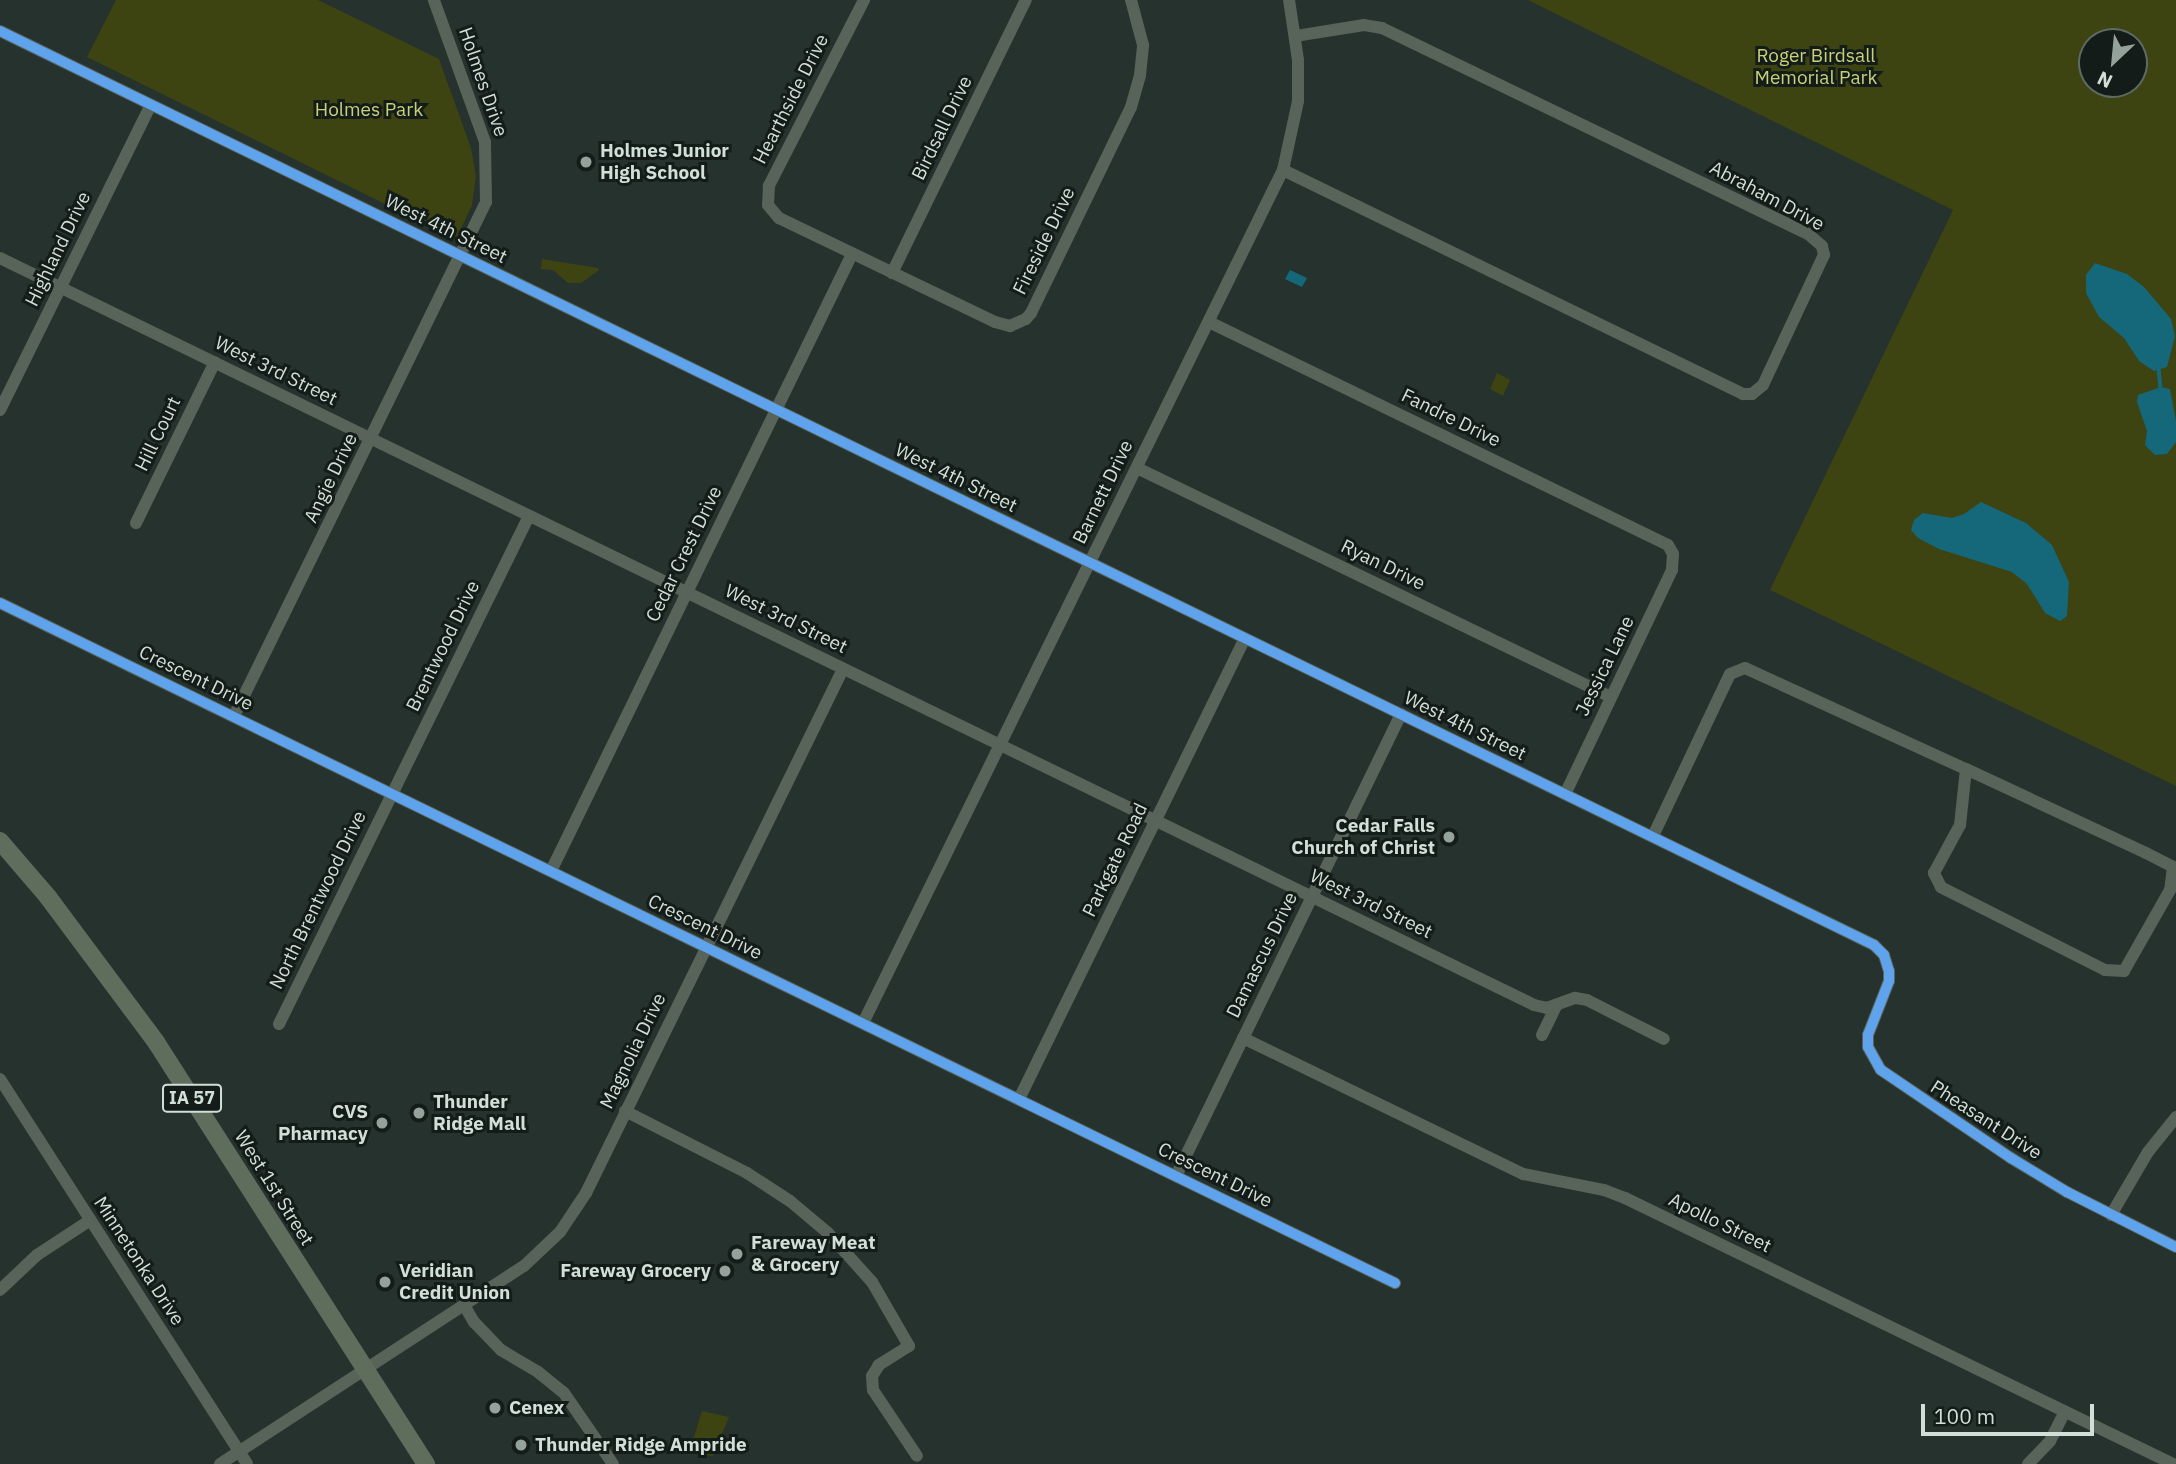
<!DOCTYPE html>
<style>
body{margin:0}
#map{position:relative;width:2176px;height:1464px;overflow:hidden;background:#26322d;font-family:"IBM Plex Sans",sans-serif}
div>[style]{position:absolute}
.green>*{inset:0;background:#3e4312}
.water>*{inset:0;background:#146879}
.stream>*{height:3.5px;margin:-1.75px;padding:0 1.75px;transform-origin:1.75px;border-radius:1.75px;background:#146879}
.minor>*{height:12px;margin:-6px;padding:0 6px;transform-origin:6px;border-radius:6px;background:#586359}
.primary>*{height:18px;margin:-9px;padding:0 9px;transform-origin:9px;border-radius:9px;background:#5f6d5d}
.cycleway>*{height:10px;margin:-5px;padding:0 5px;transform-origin:5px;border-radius:5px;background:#60a3ed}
.dots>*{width:19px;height:19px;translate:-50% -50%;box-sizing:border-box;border:4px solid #131c18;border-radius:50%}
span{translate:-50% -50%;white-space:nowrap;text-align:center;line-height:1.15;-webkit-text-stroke:6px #131c18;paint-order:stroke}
.shield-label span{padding:2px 5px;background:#131c18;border:2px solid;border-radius:5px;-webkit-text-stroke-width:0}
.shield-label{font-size:18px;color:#d1dfd8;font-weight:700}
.park-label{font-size:19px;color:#c8d078}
.street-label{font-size:19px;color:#d1dfd8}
.poi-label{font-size:19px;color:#d1dfd8;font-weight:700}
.left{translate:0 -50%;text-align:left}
.right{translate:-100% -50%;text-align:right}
.north{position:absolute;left:2078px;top:28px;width:70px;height:70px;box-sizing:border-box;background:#131c18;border:2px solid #5f6a65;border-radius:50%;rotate:206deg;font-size:19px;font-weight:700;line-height:28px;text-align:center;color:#d1dfd8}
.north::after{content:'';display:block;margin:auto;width:24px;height:32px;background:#95a29c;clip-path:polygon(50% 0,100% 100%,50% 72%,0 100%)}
.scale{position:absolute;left:1921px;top:1404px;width:173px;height:32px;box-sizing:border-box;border:4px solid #d1dfd8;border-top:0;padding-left:9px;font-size:21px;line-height:24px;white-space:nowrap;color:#d1dfd8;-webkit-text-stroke:5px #131c18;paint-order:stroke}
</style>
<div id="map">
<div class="green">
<i style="clip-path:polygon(116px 0,318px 0,439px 59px,471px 148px,476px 176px,472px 205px,456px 239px,87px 57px)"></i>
<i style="clip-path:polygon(evenodd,1528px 0,2176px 0,2176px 786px,1770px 590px,1953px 210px,1528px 0,2092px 42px,2134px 42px,2134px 84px,2092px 84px,2092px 42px)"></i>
<i style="clip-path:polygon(542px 259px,598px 268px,599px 270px,581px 283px,568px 283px,553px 270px,541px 269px)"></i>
<i style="clip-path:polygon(1497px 373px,1510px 380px,1503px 396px,1490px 389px)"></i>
<i style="clip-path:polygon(702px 1411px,729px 1417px,713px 1456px,703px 1455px,692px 1443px)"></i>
</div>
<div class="water">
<i style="clip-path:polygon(2095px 263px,2127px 274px,2144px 287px,2171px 319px,2175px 336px,2167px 367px,2154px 371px,2139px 361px,2124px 338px,2099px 317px,2086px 293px,2086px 275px)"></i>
<i style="clip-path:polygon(1290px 270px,1307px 278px,1302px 287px,1285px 279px)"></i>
<i style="clip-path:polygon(2161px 387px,2170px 389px,2176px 421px,2176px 442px,2167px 454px,2155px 455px,2145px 445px,2147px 431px,2137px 402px,2138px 395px)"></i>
<i style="clip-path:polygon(1981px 502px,2026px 523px,2052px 545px,2069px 582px,2067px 616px,2060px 621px,2045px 613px,2027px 584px,2012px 572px,1939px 549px,1918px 538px,1911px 530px,1914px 520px,1923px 513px,1952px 518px,1964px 514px)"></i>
</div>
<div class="stream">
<i style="left:2159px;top:369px;width:18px;rotate:84deg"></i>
</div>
<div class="minor">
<i style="left:864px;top:0;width:209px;rotate:117.1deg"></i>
<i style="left:769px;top:186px;width:19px;rotate:93deg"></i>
<i style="left:768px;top:205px;width:17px;rotate:50deg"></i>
<i style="left:779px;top:218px;width:240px;rotate:25.7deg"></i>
<i style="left:995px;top:322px;width:16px;rotate:15deg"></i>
<i style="left:1010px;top:326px;width:17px;rotate:-24deg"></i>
<i style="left:1026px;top:319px;width:8px;rotate:-50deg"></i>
<i style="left:1031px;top:313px;width:229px;rotate:-64.1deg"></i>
<i style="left:1131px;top:107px;width:33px;rotate:-74deg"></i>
<i style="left:1140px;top:75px;width:30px;rotate:-84deg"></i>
<i style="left:1143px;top:45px;width:47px;rotate:-104.9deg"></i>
<i style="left:0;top:31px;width:2085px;rotate:26deg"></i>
<i style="left:1874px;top:945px;width:14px;rotate:45deg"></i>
<i style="left:1884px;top:955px;width:17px;rotate:73deg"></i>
<i style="left:1889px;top:971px;width:10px;rotate:90deg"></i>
<i style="left:1889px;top:981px;width:58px;rotate:111.3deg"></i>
<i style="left:1868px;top:1035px;width:12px;rotate:90deg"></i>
<i style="left:1868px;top:1047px;width:26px;rotate:61deg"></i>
<i style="left:1881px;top:1070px;width:157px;rotate:34.1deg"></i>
<i style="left:2011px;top:1158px;width:66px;rotate:31.3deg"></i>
<i style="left:2067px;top:1192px;width:122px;rotate:26.8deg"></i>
<i style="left:1283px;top:170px;width:512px;rotate:25.96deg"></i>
<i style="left:1743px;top:394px;width:9px"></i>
<i style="left:1752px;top:394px;width:14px;rotate:-39deg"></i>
<i style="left:1763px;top:385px;width:144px;rotate:-64.9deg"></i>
<i style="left:1824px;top:255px;width:9px;rotate:-103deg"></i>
<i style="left:1822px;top:246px;width:18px;rotate:-139deg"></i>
<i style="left:1808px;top:234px;width:473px;rotate:-154.2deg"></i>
<i style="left:1382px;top:28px;width:18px;rotate:-171deg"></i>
<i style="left:1364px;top:25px;width:70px;rotate:170.9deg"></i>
<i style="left:0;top:258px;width:1706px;rotate:25.96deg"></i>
<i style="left:1534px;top:1005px;width:13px;rotate:13deg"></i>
<i style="left:1547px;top:1008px;width:30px;rotate:-20deg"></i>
<i style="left:1575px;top:998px;width:12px;rotate:9deg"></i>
<i style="left:1587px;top:1000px;width:86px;rotate:26.9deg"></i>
<i style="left:892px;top:273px;width:304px;rotate:-63.9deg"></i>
<i style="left:1209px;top:322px;width:510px;rotate:25.91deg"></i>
<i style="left:1668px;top:545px;width:10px;rotate:61deg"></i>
<i style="left:1673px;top:554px;width:16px;rotate:94deg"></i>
<i style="left:1672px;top:570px;width:248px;rotate:115.5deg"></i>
<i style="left:0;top:410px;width:340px;rotate:-63.7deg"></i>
<i style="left:1137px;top:468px;width:526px;rotate:25.79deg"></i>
<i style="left:136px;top:523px;width:179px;rotate:-63.9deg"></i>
<i style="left:0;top:603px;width:1552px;rotate:25.99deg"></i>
<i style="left:234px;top:716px;width:572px;rotate:-63.88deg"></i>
<i style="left:486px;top:202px;width:60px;rotate:-91deg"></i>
<i style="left:485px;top:142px;width:151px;rotate:-109.8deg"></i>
<i style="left:1653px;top:836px;width:179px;rotate:-64.6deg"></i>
<i style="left:1730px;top:674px;width:16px;rotate:-22deg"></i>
<i style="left:1745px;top:668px;width:243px;rotate:24.6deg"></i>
<i style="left:1966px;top:769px;width:199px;rotate:25deg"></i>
<i style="left:2146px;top:853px;width:30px;rotate:27deg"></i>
<i style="left:2173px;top:867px;width:23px;rotate:97deg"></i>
<i style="left:2170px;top:890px;width:93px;rotate:119.6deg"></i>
<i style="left:2124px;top:971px;width:19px;rotate:-177deg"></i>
<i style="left:2105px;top:970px;width:184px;rotate:-153.2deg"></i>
<i style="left:1941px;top:887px;width:16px;rotate:-117deg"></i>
<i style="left:1934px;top:873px;width:55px;rotate:-61.6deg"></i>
<i style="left:1960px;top:825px;width:56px;rotate:-83.9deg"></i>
<i style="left:551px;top:871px;width:687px;rotate:-63.99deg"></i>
<i style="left:863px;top:1023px;width:951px;rotate:-63.79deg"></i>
<i style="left:1283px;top:170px;width:71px;rotate:-77.7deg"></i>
<i style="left:1298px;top:101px;width:41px;rotate:-90deg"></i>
<i style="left:1298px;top:60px;width:61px;rotate:-98.5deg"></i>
<i style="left:279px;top:1024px;width:566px;rotate:-63.8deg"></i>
<i style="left:1542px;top:1035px;width:34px;rotate:-64deg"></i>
<i style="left:1243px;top:1038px;width:311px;rotate:25.9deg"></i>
<i style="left:1523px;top:1174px;width:83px;rotate:11.2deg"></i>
<i style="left:1604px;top:1190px;width:22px;rotate:21deg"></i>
<i style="left:1625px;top:1198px;width:609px;rotate:25.89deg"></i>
<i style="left:0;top:1079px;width:457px;rotate:57.3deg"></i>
<i style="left:1019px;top:1099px;width:513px;rotate:-63.88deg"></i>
<i style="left:625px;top:1111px;width:137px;rotate:26.9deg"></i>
<i style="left:747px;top:1173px;width:51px;rotate:33.1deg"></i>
<i style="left:790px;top:1201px;width:50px;rotate:40.1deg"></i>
<i style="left:828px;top:1233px;width:66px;rotate:48.1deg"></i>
<i style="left:872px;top:1282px;width:74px;rotate:60deg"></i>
<i style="left:909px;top:1346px;width:36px;rotate:148deg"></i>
<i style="left:879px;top:1365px;width:13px;rotate:122deg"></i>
<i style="left:872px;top:1376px;width:14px;rotate:86deg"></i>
<i style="left:873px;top:1390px;width:79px;rotate:56.3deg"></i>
<i style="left:1176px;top:1176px;width:514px;rotate:-64.03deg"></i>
<i style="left:2111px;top:1215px;width:73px;rotate:-59.6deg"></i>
<i style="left:2148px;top:1152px;width:45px;rotate:-51.3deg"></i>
<i style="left:0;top:1290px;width:51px;rotate:-43.4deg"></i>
<i style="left:37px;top:1255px;width:62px;rotate:-33.2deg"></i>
<i style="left:464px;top:1305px;width:20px;rotate:60deg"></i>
<i style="left:474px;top:1322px;width:39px;rotate:46deg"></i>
<i style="left:501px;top:1350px;width:43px;rotate:30.7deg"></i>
<i style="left:538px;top:1372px;width:33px;rotate:39deg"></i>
<i style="left:564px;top:1393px;width:86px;rotate:55.4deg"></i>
<i style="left:220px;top:1464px;width:363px;rotate:-33.1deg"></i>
<i style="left:524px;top:1266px;width:50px;rotate:-43.4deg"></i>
<i style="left:560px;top:1232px;width:47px;rotate:-56.3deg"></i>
<i style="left:586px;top:1193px;width:584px;rotate:-63.87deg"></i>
<i style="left:2028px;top:1464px;width:32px;rotate:-46deg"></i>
<i style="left:2050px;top:1441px;width:33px;rotate:-63deg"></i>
</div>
<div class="primary">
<i style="left:0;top:841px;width:74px;rotate:49.4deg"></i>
<i style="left:48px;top:897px;width:181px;rotate:53.3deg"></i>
<i style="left:156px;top:1042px;width:501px;rotate:57.39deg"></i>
</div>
<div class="cycleway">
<i style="left:0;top:31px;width:2085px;rotate:26deg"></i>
<i style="left:1874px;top:945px;width:14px;rotate:45deg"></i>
<i style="left:1884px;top:955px;width:17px;rotate:73deg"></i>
<i style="left:1889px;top:971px;width:10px;rotate:90deg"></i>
<i style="left:1889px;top:981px;width:58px;rotate:111.3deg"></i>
<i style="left:1868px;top:1035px;width:12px;rotate:90deg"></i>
<i style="left:1868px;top:1047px;width:26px;rotate:61deg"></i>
<i style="left:1881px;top:1070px;width:157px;rotate:34.1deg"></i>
<i style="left:2011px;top:1158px;width:66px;rotate:31.3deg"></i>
<i style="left:2067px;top:1192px;width:122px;rotate:26.8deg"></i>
<i style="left:0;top:603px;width:1552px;rotate:25.99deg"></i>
</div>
<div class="dots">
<i style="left:586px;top:162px;background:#95a29c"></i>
<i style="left:1449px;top:837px;background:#95a29c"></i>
<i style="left:419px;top:1113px;background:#95a29c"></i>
<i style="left:382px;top:1123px;background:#95a29c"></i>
<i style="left:737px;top:1254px;background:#95a29c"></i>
<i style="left:725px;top:1271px;background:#95a29c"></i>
<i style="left:385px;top:1282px;background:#95a29c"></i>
<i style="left:495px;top:1408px;background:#95a29c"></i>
<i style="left:521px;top:1445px;background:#95a29c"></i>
</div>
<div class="shield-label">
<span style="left:192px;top:1098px">IA 57</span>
</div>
<div class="park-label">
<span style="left:1816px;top:67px">Roger Birdsall<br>Memorial Park</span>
<span style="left:369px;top:110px">Holmes Park</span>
</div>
<div class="street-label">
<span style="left:483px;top:82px;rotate:71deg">Holmes Drive</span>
<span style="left:791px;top:99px;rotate:-63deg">Hearthside Drive</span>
<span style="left:942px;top:128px;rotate:-64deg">Birdsall Drive</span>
<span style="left:1767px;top:196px;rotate:28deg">Abraham Drive</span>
<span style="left:446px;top:229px;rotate:26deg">West 4th Street</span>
<span style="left:1044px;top:241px;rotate:-64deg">Fireside Drive</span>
<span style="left:58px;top:249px;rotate:-64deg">Highland Drive</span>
<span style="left:276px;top:371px;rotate:26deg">West 3rd Street</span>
<span style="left:1451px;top:418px;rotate:26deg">Fandre Drive</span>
<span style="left:158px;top:434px;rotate:-64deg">Hill Court</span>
<span style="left:331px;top:478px;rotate:-64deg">Angie Drive</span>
<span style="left:956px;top:478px;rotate:26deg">West 4th Street</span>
<span style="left:1103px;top:492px;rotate:-64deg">Barnett Drive</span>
<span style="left:684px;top:554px;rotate:-64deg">Cedar Crest Drive</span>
<span style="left:1383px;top:565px;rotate:26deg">Ryan Drive</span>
<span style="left:786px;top:619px;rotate:26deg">West 3rd Street</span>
<span style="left:443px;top:646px;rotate:-64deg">Brentwood Drive</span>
<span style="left:1605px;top:666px;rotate:-64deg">Jessica Lane</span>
<span style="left:196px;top:678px;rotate:26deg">Crescent Drive</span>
<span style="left:1465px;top:726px;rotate:26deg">West 4th Street</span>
<span style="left:1115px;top:860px;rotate:-64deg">Parkgate Road</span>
<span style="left:318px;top:900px;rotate:-64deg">North Brentwood Drive</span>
<span style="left:1371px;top:904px;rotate:26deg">West 3rd Street</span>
<span style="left:705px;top:927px;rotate:26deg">Crescent Drive</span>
<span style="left:1262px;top:955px;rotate:-64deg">Damascus Drive</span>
<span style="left:633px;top:1051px;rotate:-64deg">Magnolia Drive</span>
<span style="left:1986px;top:1120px;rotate:33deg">Pheasant Drive</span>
<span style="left:1215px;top:1175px;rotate:26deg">Crescent Drive</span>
<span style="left:274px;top:1188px;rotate:58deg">West 1st Street</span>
<span style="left:1720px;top:1223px;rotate:26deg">Apollo Street</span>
<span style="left:139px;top:1261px;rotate:57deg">Minnetonka Drive</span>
</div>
<div class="poi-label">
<span class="left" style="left:600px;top:162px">Holmes Junior<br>High School</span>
<span class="right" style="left:1435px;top:837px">Cedar Falls<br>Church of Christ</span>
<span class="left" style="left:433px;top:1113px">Thunder<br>Ridge Mall</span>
<span class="right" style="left:368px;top:1123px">CVS<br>Pharmacy</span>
<span class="left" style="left:751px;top:1254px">Fareway Meat<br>&amp; Grocery</span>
<span class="left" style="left:399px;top:1282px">Veridian<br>Credit Union</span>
<span class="right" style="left:711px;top:1271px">Fareway Grocery</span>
<span class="left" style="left:509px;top:1408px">Cenex</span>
<span class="left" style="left:535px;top:1445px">Thunder Ridge Ampride</span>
</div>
<div class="north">N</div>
<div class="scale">100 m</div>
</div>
